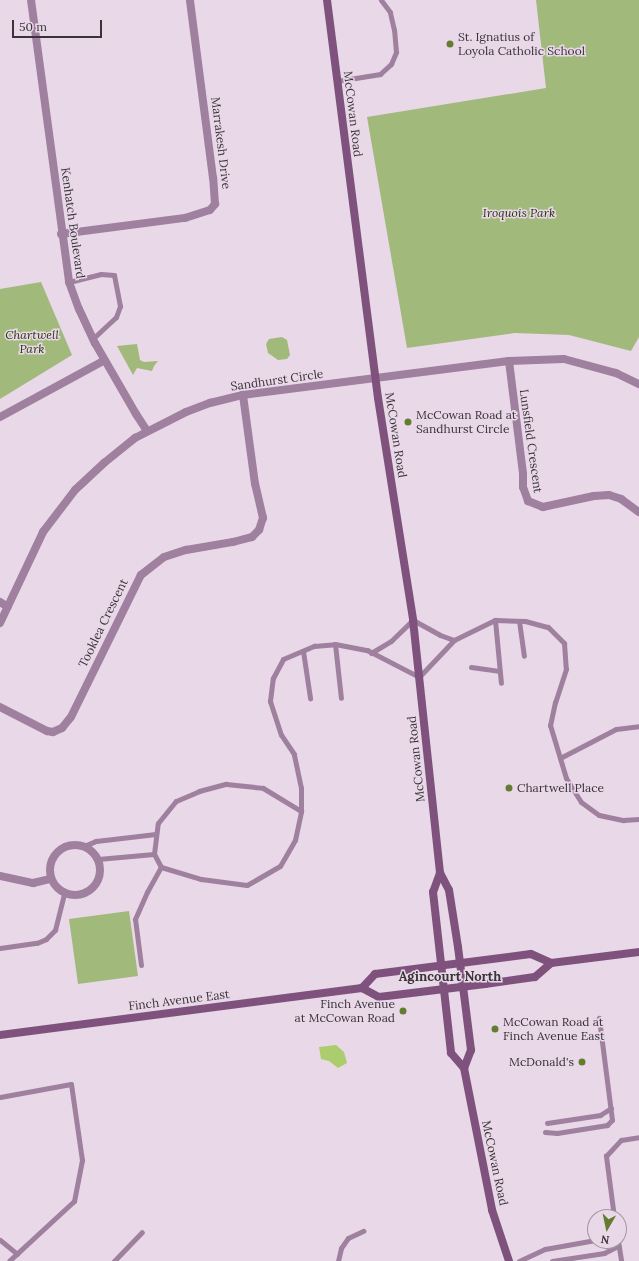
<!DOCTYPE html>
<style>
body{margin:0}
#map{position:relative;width:639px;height:1261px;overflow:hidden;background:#e9d8e8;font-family:Lora,serif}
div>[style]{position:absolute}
.green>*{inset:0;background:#a2b97c}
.water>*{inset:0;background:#accd6d}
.service>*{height:5px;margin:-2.5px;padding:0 2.5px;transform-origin:2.5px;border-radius:2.5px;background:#9f809e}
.minor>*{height:8px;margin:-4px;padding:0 4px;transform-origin:4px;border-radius:4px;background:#9f809e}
.minor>.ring{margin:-4px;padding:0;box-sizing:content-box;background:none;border:8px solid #9f809e;border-radius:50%}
.tertiary>*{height:8px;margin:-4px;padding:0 4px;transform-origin:4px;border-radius:4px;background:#9f809e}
.secondary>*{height:8px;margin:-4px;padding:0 4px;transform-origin:4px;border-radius:4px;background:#7f527e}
.dots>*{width:11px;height:11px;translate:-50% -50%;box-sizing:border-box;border:2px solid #e9d8e8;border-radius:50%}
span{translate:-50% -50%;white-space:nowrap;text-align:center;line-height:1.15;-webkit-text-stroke:3px #e9d8e8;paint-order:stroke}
.poi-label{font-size:12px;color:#3a333a}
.left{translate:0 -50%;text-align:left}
.right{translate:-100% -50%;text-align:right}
.street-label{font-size:12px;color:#3a333a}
.park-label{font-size:12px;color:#28350d;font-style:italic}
.neighbourhood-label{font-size:13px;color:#3a333a;font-weight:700}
.north{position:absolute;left:587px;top:1209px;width:40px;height:40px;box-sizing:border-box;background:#e9d8e8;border:1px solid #a396a2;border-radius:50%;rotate:189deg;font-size:11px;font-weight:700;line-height:16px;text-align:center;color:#3a333a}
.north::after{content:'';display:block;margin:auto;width:14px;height:18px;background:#637c2f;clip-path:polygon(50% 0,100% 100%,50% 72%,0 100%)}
.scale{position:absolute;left:12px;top:20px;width:90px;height:18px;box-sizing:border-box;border:2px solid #3a333a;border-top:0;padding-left:5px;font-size:12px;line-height:14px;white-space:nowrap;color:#3a333a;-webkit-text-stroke:3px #e9d8e8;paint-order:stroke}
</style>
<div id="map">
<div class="green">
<i style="clip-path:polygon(536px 0,639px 0,639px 337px,631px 351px,569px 335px,515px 333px,407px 348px,367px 117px,546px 88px)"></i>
<i style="clip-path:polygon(41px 282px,72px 355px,0 399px,0 289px)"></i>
<i style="clip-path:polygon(282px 337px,287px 340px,290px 355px,287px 359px,278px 360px,268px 353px,266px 344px,269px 339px)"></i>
<i style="clip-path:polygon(137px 344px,140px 360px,144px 362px,158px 361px,154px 366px,152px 371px,137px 368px,133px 375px,117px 346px)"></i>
<i style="clip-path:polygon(129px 911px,138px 976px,78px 984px,69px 919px)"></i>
</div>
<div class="water">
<i style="clip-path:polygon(336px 1045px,344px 1052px,347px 1063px,338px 1068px,329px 1061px,321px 1059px,319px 1047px)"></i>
</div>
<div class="service">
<i style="left:337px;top:81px;width:44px;rotate:-9.2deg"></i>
<i style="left:380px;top:74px;width:15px;rotate:-42deg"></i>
<i style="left:391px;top:64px;width:13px;rotate:-67deg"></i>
<i style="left:396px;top:52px;width:22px;rotate:-95deg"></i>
<i style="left:394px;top:30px;width:18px;rotate:-103deg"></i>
<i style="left:390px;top:12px;width:15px;rotate:-127deg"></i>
<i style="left:69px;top:282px;width:33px;rotate:-14deg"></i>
<i style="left:101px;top:274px;width:13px;rotate:4deg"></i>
<i style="left:114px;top:275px;width:32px;rotate:79deg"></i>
<i style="left:120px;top:306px;width:12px;rotate:110deg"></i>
<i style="left:116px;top:317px;width:33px;rotate:137deg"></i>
<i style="left:495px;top:620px;width:63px;rotate:84.6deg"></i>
<i style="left:519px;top:621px;width:35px;rotate:82deg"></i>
<i style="left:335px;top:644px;width:54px;rotate:83.7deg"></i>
<i style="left:303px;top:651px;width:48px;rotate:81.5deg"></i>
<i style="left:371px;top:653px;width:23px;rotate:-31deg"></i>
<i style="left:391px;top:641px;width:30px;rotate:-44deg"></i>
<i style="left:413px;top:620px;width:31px;rotate:29deg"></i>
<i style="left:440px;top:635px;width:15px;rotate:20deg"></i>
<i style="left:471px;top:667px;width:28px;rotate:8deg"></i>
<i style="left:560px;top:758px;width:63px;rotate:-27.4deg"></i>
<i style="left:616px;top:729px;width:23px;rotate:-7deg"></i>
<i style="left:84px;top:846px;width:13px;rotate:-23deg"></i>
<i style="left:96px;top:841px;width:60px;rotate:-6.7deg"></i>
<i style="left:98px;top:859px;width:56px;rotate:-5.1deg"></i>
<i style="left:161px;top:867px;width:42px;rotate:16.7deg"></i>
<i style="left:201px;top:879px;width:46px;rotate:7.4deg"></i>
<i style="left:247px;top:885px;width:38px;rotate:-30deg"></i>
<i style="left:280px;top:866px;width:30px;rotate:-60deg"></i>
<i style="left:295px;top:840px;width:30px;rotate:-78deg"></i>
<i style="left:301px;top:811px;width:23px;rotate:-90deg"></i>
<i style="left:301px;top:788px;width:35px;rotate:-102deg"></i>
<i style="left:294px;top:754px;width:23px;rotate:-124deg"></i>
<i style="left:281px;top:735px;width:36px;rotate:-108deg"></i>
<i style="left:270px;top:701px;width:23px;rotate:-83deg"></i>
<i style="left:273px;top:678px;width:21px;rotate:-62deg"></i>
<i style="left:283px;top:659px;width:34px;rotate:-23deg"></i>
<i style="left:314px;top:646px;width:21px;rotate:-5deg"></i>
<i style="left:335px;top:644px;width:33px;rotate:11deg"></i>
<i style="left:367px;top:650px;width:59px;rotate:27.4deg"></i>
<i style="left:419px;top:677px;width:51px;rotate:-46.6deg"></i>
<i style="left:454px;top:640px;width:46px;rotate:-26deg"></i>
<i style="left:495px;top:620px;width:30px;rotate:2deg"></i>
<i style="left:525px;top:621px;width:24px;rotate:15deg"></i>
<i style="left:548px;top:627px;width:23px;rotate:45deg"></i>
<i style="left:564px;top:643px;width:26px;rotate:86deg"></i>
<i style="left:566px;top:669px;width:35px;rotate:108deg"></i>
<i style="left:555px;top:702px;width:24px;rotate:102deg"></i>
<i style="left:550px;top:725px;width:55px;rotate:73.2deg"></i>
<i style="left:566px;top:778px;width:28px;rotate:58deg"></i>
<i style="left:581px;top:802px;width:22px;rotate:36deg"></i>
<i style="left:599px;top:815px;width:25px;rotate:12deg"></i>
<i style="left:623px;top:820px;width:16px;rotate:-4deg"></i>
<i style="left:0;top:948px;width:37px;rotate:-8deg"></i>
<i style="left:37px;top:943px;width:10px;rotate:-24deg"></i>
<i style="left:46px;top:939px;width:13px;rotate:-45deg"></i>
<i style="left:55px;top:930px;width:38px;rotate:-76deg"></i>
<i style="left:141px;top:965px;width:46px;rotate:-97.4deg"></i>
<i style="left:135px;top:919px;width:30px;rotate:-66deg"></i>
<i style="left:147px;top:892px;width:29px;rotate:-61deg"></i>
<i style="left:161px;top:867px;width:15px;rotate:-118deg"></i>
<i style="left:154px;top:854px;width:31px;rotate:-83deg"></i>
<i style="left:158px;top:823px;width:28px;rotate:-51deg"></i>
<i style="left:176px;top:801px;width:25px;rotate:-23deg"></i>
<i style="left:199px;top:791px;width:28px;rotate:-15deg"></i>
<i style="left:226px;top:784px;width:37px;rotate:6deg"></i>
<i style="left:263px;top:788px;width:44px;rotate:31.2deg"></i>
<i style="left:0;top:1097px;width:72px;rotate:-10.4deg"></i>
<i style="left:71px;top:1084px;width:77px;rotate:81.8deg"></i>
<i style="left:82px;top:1160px;width:42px;rotate:101deg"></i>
<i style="left:74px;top:1201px;width:88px;rotate:137.3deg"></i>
<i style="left:547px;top:1123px;width:54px;rotate:-8.6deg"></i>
<i style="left:600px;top:1115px;width:13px;rotate:-32deg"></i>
<i style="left:545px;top:1132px;width:12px;rotate:5deg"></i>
<i style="left:557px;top:1133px;width:51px;rotate:-9.1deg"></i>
<i style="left:607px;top:1125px;width:7px;rotate:-45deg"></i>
<i style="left:612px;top:1120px;width:103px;rotate:-97.3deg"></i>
<i style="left:614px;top:1217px;width:62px;rotate:-97.5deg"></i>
<i style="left:606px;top:1156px;width:22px;rotate:-47deg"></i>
<i style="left:621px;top:1140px;width:18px;rotate:-9deg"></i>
<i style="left:0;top:1240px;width:22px;rotate:39deg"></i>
<i style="left:607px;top:1241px;width:12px;rotate:24deg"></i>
<i style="left:618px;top:1241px;width:20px;rotate:81deg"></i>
<i style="left:114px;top:1261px;width:40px;rotate:-46deg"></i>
<i style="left:338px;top:1261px;width:13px;rotate:-77deg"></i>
<i style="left:341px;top:1248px;width:12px;rotate:-55deg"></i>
<i style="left:348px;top:1238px;width:17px;rotate:-25deg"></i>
<i style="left:519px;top:1261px;width:29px;rotate:-25deg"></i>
<i style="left:545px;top:1249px;width:51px;rotate:-10.2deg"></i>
<i style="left:552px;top:1261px;width:53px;rotate:-8.7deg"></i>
<i style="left:604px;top:1253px;width:16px;rotate:-27deg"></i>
</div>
<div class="minor">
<i style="left:61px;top:234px;width:125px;rotate:-7.4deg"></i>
<i style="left:185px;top:218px;width:26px;rotate:-18deg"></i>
<i style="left:210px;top:210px;width:8px;rotate:-50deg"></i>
<i style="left:215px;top:204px;width:26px;rotate:-94deg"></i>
<i style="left:213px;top:178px;width:179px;rotate:-97.4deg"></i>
<i style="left:509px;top:361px;width:114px;rotate:82.9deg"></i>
<i style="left:523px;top:474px;width:13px;rotate:90deg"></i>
<i style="left:523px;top:487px;width:15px;rotate:70deg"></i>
<i style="left:528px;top:501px;width:16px;rotate:22deg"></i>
<i style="left:543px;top:507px;width:52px;rotate:-12.2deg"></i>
<i style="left:594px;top:496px;width:15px;rotate:-4deg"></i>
<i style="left:609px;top:495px;width:13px;rotate:18deg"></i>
<i style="left:621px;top:499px;width:22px;rotate:36deg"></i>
<i style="left:0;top:417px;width:119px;rotate:-28.5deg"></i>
<i style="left:0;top:602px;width:9px;rotate:32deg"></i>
<i style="left:0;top:707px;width:53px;rotate:27.1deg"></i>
<i style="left:47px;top:731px;width:6px;rotate:9deg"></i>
<i style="left:53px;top:732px;width:10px;rotate:-24deg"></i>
<i style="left:62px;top:728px;width:14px;rotate:-51deg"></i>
<i style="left:71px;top:717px;width:158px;rotate:-63.8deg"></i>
<i style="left:141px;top:575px;width:29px;rotate:-38deg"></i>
<i style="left:164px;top:557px;width:23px;rotate:-18deg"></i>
<i style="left:186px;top:550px;width:48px;rotate:-9.7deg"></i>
<i style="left:233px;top:542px;width:20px;rotate:-15deg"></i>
<i style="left:252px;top:537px;width:10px;rotate:-45deg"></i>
<i style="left:259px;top:530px;width:13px;rotate:-72deg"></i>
<i style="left:263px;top:518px;width:35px;rotate:-103deg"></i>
<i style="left:255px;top:484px;width:90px;rotate:-97.7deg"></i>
<i class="ring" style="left:50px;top:845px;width:42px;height:42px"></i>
<i style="left:0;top:876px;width:34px;rotate:12deg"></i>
<i style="left:33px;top:883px;width:18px;rotate:-13deg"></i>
</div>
<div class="tertiary">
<i style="left:31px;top:0;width:285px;rotate:82.3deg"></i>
<i style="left:69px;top:282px;width:29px;rotate:70deg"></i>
<i style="left:79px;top:309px;width:38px;rotate:65deg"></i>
<i style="left:95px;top:343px;width:82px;rotate:60deg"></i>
<i style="left:136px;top:414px;width:20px;rotate:57deg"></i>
<i style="left:0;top:623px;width:101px;rotate:-64.7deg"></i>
<i style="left:43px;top:532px;width:53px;rotate:-52.7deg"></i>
<i style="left:75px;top:490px;width:40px;rotate:-43deg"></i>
<i style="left:104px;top:463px;width:40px;rotate:-39deg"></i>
<i style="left:135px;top:438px;width:57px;rotate:-27deg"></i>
<i style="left:186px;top:412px;width:26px;rotate:-21deg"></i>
<i style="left:210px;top:403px;width:34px;rotate:-14deg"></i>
<i style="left:243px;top:395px;width:268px;rotate:-7.3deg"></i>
<i style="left:509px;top:361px;width:55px;rotate:-2.1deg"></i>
<i style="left:564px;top:359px;width:54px;rotate:15.1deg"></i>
<i style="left:616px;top:373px;width:25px;rotate:26deg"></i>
</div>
<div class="secondary">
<i style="left:327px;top:0;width:401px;rotate:82.7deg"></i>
<i style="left:378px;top:398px;width:225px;rotate:81deg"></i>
<i style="left:413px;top:620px;width:254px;rotate:83.9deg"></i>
<i style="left:440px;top:873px;width:19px;rotate:62deg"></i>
<i style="left:449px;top:890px;width:58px;rotate:81deg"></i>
<i style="left:458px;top:947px;width:104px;rotate:82.8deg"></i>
<i style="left:471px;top:1050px;width:19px;rotate:111deg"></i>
<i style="left:440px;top:873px;width:20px;rotate:110deg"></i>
<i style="left:433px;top:892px;width:162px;rotate:83.6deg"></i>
<i style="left:451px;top:1053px;width:20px;rotate:49deg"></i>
<i style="left:464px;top:1068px;width:145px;rotate:78.8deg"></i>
<i style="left:492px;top:1210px;width:54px;rotate:71.6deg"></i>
<i style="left:362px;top:988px;width:19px;rotate:-47deg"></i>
<i style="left:375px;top:974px;width:157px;rotate:-7.3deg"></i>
<i style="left:531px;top:954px;width:22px;rotate:24deg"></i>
<i style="left:551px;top:963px;width:89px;rotate:-7.1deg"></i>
<i style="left:0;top:1035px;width:365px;rotate:-7.4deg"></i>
<i style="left:362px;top:988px;width:19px;rotate:28deg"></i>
<i style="left:379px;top:997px;width:107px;rotate:-7deg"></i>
<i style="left:485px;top:984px;width:50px;rotate:-8deg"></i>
<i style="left:535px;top:977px;width:21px;rotate:-41deg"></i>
</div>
<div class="dots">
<i style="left:450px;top:44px;background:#637c2f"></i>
<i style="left:408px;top:422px;background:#637c2f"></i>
<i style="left:509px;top:788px;background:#637c2f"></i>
<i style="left:403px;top:1011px;background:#637c2f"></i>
<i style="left:495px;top:1029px;background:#637c2f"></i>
<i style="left:582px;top:1062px;background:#637c2f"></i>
</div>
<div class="poi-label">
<span class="left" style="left:458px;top:44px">St. Ignatius of<br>Loyola Catholic School</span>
<span class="left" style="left:416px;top:422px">McCowan Road at<br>Sandhurst Circle</span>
<span class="left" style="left:517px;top:788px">Chartwell Place</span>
<span class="right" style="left:395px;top:1011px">Finch Avenue<br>at McCowan Road</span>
<span class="left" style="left:503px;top:1029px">McCowan Road at<br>Finch Avenue East</span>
<span class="right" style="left:574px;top:1062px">McDonald's</span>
</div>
<div class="street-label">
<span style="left:353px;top:114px;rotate:83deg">McCowan Road</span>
<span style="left:221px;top:143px;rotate:83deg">Marrakesh Drive</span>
<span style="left:73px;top:223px;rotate:82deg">Kenhatch Boulevard</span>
<span style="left:277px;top:380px;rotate:-8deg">Sandhurst Circle</span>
<span style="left:396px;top:435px;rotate:81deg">McCowan Road</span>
<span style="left:531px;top:441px;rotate:82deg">Lunsfield Crescent</span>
<span style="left:103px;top:623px;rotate:-64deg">Tooklea Crescent</span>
<span style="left:416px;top:759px;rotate:-96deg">McCowan Road</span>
<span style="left:179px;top:1000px;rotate:-7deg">Finch Avenue East</span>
<span style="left:495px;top:1163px;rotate:78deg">McCowan Road</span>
</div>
<div class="park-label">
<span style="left:519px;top:213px">Iroquois Park</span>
<span style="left:32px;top:342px">Chartwell<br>Park</span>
</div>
<div class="neighbourhood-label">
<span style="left:450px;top:977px">Agincourt North</span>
</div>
<div class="north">N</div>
<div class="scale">50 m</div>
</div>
